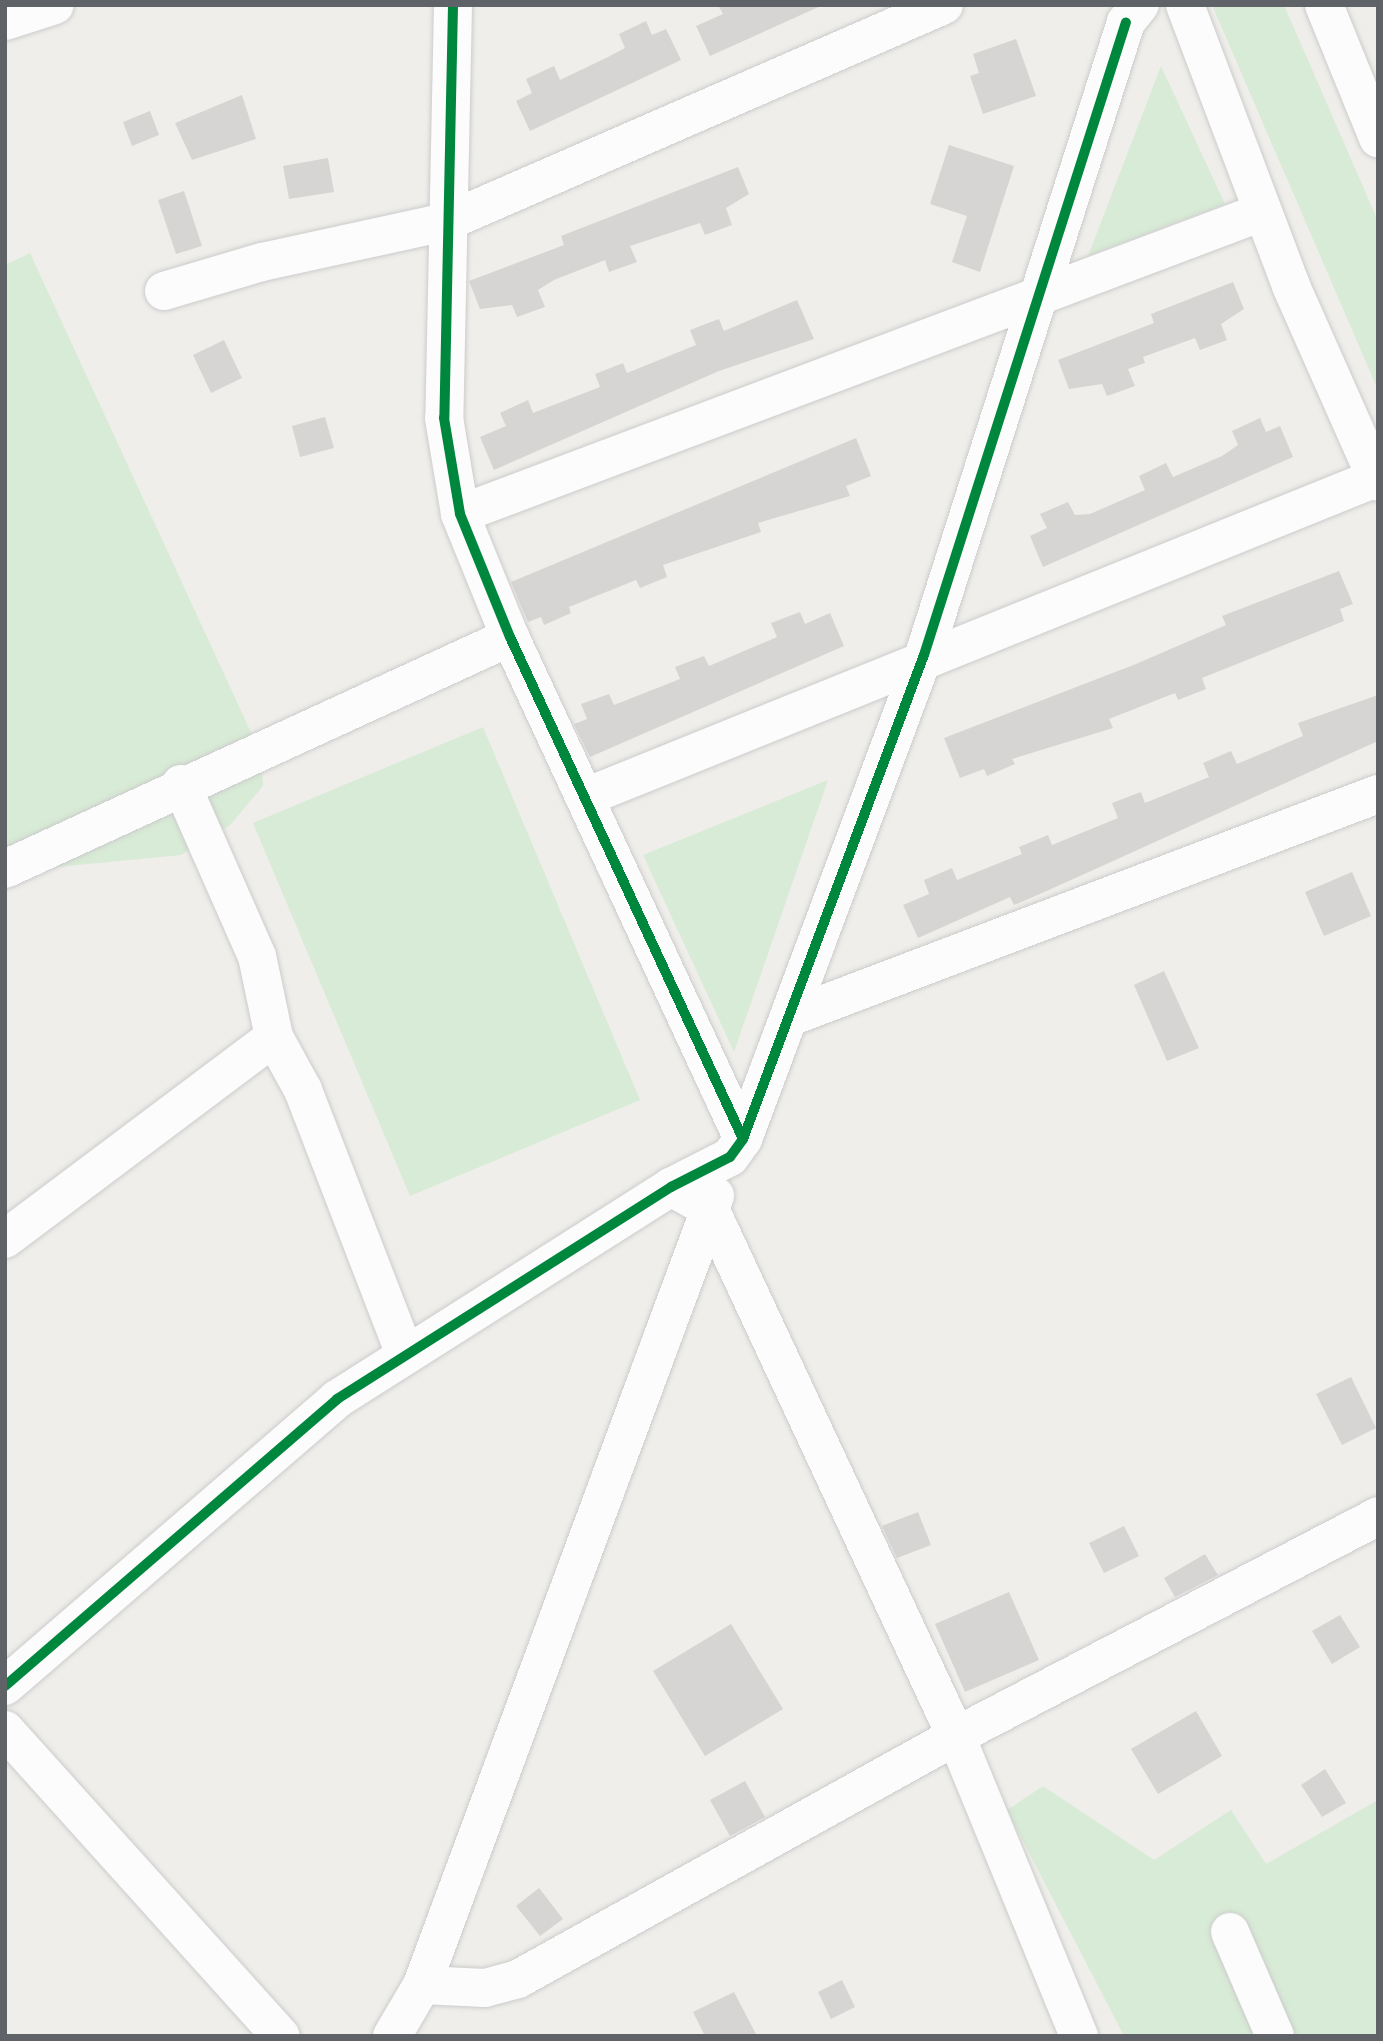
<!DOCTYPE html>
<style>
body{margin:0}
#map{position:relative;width:1383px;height:2041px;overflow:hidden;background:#efeeea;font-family:"Archivo Narrow",sans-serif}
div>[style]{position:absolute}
.green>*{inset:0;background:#d8ebd6}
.building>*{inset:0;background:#d6d5d3}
.roads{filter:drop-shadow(0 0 2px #cbcccc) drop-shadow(0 0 2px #cbcccc)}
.minor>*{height:38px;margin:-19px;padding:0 19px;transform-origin:19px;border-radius:19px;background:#fdfcfc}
.secondary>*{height:38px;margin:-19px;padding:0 19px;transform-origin:19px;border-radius:19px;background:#fdfcfc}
.cycleway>*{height:10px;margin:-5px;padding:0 5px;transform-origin:5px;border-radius:5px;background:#00873e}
span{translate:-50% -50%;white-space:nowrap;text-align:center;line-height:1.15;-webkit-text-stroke:7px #fff;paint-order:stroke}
.frame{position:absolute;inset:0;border:7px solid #5f6368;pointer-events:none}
</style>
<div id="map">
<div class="green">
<i style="clip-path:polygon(1212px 5px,1284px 5px,1378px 221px,1378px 390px)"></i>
<i style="clip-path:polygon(1161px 66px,1225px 204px,1088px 256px)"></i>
<i style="clip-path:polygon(30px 253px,261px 754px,263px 786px,230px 825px,181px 855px,5px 872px,5px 265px)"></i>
<i style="clip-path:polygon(483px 727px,640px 1100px,410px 1196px,253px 823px)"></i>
<i style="clip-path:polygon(828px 780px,734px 1052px,643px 855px)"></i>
<i style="clip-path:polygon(1043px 1786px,1154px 1860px,1231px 1810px,1266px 1864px,1378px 1800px,1378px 2036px,1124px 2036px,1007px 1810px)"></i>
</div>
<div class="building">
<i style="clip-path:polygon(718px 5px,823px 5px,710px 56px,696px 26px,723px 14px)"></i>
<i style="clip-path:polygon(646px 21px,652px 35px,666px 29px,681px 60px,530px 131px,516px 101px,532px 93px,526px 79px,554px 66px,560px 80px,608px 57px,625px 48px,619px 34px)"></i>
<i style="clip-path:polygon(1016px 39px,1036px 96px,983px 114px,970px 76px,979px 73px,973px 54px)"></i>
<i style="clip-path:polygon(242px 95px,256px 139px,192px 160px,175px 123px)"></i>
<i style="clip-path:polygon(150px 111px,159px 135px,132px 146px,123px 122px)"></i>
<i style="clip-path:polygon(949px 145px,1014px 166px,980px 272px,952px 262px,967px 216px,930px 204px)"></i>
<i style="clip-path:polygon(328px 158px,334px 192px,289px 199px,283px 166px)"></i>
<i style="clip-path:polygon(738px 167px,749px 194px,726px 208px,732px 225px,705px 235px,700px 223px,630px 246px,637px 262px,609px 272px,605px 260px,554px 280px,538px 290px,545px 307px,517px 317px,512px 305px,480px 309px,469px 281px,564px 245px,561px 236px)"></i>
<i style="clip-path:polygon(184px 191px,202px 246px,176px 254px,158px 200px)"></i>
<i style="clip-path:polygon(1233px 282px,1244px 309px,1221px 324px,1227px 340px,1200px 350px,1195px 338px,1143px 357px,1145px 363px,1128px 369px,1135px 386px,1107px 396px,1102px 384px,1069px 389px,1058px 360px,1154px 323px,1151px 314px)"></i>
<i style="clip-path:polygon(797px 300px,814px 339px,719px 371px,494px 470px,480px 437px,506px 426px,500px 413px,528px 400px,533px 413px,600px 387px,595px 374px,623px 363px,627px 373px,696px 345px,690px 330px,719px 319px,724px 331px)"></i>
<i style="clip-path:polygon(224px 340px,242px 378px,211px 393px,193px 355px)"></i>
<i style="clip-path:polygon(325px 417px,334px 448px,300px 457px,292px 426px)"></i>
<i style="clip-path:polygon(1260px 418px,1266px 432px,1280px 426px,1293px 457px,1043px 567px,1030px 536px,1047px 528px,1040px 514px,1068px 502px,1075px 515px,1090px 514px,1145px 490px,1139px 476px,1166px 463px,1173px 477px,1222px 456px,1238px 445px,1232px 431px)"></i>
<i style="clip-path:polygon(856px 438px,871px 476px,846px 486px,850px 496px,758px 523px,761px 532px,663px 565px,667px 577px,640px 588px,636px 580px,569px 607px,571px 613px,544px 625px,541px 617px,528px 622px,511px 582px)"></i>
<i style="clip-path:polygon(1339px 571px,1353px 604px,1340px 609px,1344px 621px,1202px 678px,1206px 689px,1178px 700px,1175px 693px,1109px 719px,1113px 728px,1012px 759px,1015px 764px,987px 776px,984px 769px,960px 778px,944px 738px,1136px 664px,1226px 625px,1222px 616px)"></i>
<i style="clip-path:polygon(800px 612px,805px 624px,830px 613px,844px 646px,590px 757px,574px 724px,587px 719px,581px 704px,609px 694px,614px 705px,680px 679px,675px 667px,704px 656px,709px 666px,777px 637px,771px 623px)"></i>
<i style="clip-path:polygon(1378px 695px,1378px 741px,1049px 890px,1014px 905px,1010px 897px,918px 938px,903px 905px,929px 894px,924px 880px,952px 868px,957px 880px,1022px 854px,1019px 847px,1048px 835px,1052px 845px,1118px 818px,1112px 803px,1141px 792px,1145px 803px,1209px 777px,1203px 763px,1231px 751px,1237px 764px,1303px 736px,1298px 723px)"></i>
<i style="clip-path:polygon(1352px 872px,1371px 916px,1324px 936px,1305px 892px)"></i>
<i style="clip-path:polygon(1164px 971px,1199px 1048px,1167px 1061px,1134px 985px)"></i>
<i style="clip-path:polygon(1351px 1377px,1376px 1428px,1342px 1445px,1316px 1394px)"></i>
<i style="clip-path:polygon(918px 1512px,931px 1545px,897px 1558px,882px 1526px)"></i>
<i style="clip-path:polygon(1124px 1526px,1139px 1556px,1104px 1573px,1089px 1543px)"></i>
<i style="clip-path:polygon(1205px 1554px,1218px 1575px,1175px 1597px,1164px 1578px)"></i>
<i style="clip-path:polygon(1009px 1592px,1039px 1660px,965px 1692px,935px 1624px)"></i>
<i style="clip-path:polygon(1340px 1615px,1360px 1647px,1332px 1664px,1312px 1631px)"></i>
<i style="clip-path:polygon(731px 1624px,783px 1709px,705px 1756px,653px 1671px)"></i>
<i style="clip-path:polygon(1196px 1711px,1222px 1756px,1158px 1794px,1131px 1749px)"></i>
<i style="clip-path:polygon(1325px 1769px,1346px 1803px,1322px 1817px,1301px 1785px)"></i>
<i style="clip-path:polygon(745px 1781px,765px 1817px,730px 1836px,710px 1800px)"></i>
<i style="clip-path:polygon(539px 1888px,563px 1919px,540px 1936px,516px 1906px)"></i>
<i style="clip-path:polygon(842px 1980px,855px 2007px,831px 2019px,818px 1992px)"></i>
<i style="clip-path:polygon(734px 1992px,757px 2036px,705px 2036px,693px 2012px)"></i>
</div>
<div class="roads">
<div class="minor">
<i style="left:453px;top:5px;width:413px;rotate:91.2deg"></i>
<i style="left:444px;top:418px;width:97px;rotate:80.5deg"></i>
<i style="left:460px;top:514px;width:133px;rotate:67.9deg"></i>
<i style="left:510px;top:637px;width:553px;rotate:65.1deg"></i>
<i style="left:1185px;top:5px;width:300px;rotate:69.3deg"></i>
<i style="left:1291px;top:286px;width:214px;rotate:66.1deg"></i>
<i style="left:1324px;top:5px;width:144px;rotate:67.9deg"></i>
<i style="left:5px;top:21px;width:52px;rotate:-17.7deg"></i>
<i style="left:164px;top:291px;width:102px;rotate:-16.5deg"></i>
<i style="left:262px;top:262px;width:188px;rotate:-12.3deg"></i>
<i style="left:446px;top:222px;width:543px;rotate:-23.54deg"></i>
<i style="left:460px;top:514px;width:857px;rotate:-20.63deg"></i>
<i style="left:181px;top:784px;width:188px;rotate:66.2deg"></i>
<i style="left:257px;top:956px;width:83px;rotate:78.1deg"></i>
<i style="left:274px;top:1037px;width:60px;rotate:61.3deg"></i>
<i style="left:303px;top:1090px;width:281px;rotate:68.9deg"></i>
<i style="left:588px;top:796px;width:850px;rotate:-21.98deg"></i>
<i style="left:5px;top:869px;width:556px;rotate:-24.67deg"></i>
<i style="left:790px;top:1017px;width:629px;rotate:-20.77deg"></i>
<i style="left:671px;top:1187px;width:45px;rotate:29.4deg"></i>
<i style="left:710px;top:1209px;width:582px;rotate:64.98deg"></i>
<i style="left:956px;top:1736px;width:324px;rotate:67.7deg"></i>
<i style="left:5px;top:1239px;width:336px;rotate:-36.9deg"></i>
<i style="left:5px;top:1686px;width:439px;rotate:-40.8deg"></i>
<i style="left:337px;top:1399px;width:396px;rotate:-32.4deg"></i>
<i style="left:671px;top:1187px;width:66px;rotate:-27deg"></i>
<i style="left:730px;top:1157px;width:22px;rotate:-54deg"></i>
<i style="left:743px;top:1139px;width:517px;rotate:-69.5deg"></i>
<i style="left:924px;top:655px;width:664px;rotate:-72.3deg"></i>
<i style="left:5px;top:1730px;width:412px;rotate:48deg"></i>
<i style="left:1230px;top:1932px;width:113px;rotate:66.6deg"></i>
<i style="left:422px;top:1985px;width:63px;rotate:2.7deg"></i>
<i style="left:485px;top:1988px;width:34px;rotate:-15deg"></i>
<i style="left:518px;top:1979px;width:501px;rotate:-29.02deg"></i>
<i style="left:956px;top:1736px;width:476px;rotate:-27.5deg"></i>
<i style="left:392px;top:2036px;width:59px;rotate:-59.5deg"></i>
<i style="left:422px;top:1985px;width:842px;rotate:-69.63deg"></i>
</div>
<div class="secondary">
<i style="left:1126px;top:22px;width:22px;rotate:-51deg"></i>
</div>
</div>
<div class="cycleway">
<i style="left:453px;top:5px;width:413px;rotate:91.2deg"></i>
<i style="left:444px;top:418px;width:97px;rotate:80.5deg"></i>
<i style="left:460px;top:514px;width:133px;rotate:67.9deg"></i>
<i style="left:510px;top:637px;width:553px;rotate:65.1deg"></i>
<i style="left:5px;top:1686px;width:439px;rotate:-40.8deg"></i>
<i style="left:337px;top:1399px;width:396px;rotate:-32.4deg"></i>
<i style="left:671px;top:1187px;width:66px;rotate:-27deg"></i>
<i style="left:730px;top:1157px;width:22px;rotate:-54deg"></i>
<i style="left:743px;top:1139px;width:517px;rotate:-69.5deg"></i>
<i style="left:924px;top:655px;width:664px;rotate:-72.3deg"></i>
</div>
<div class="frame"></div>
</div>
